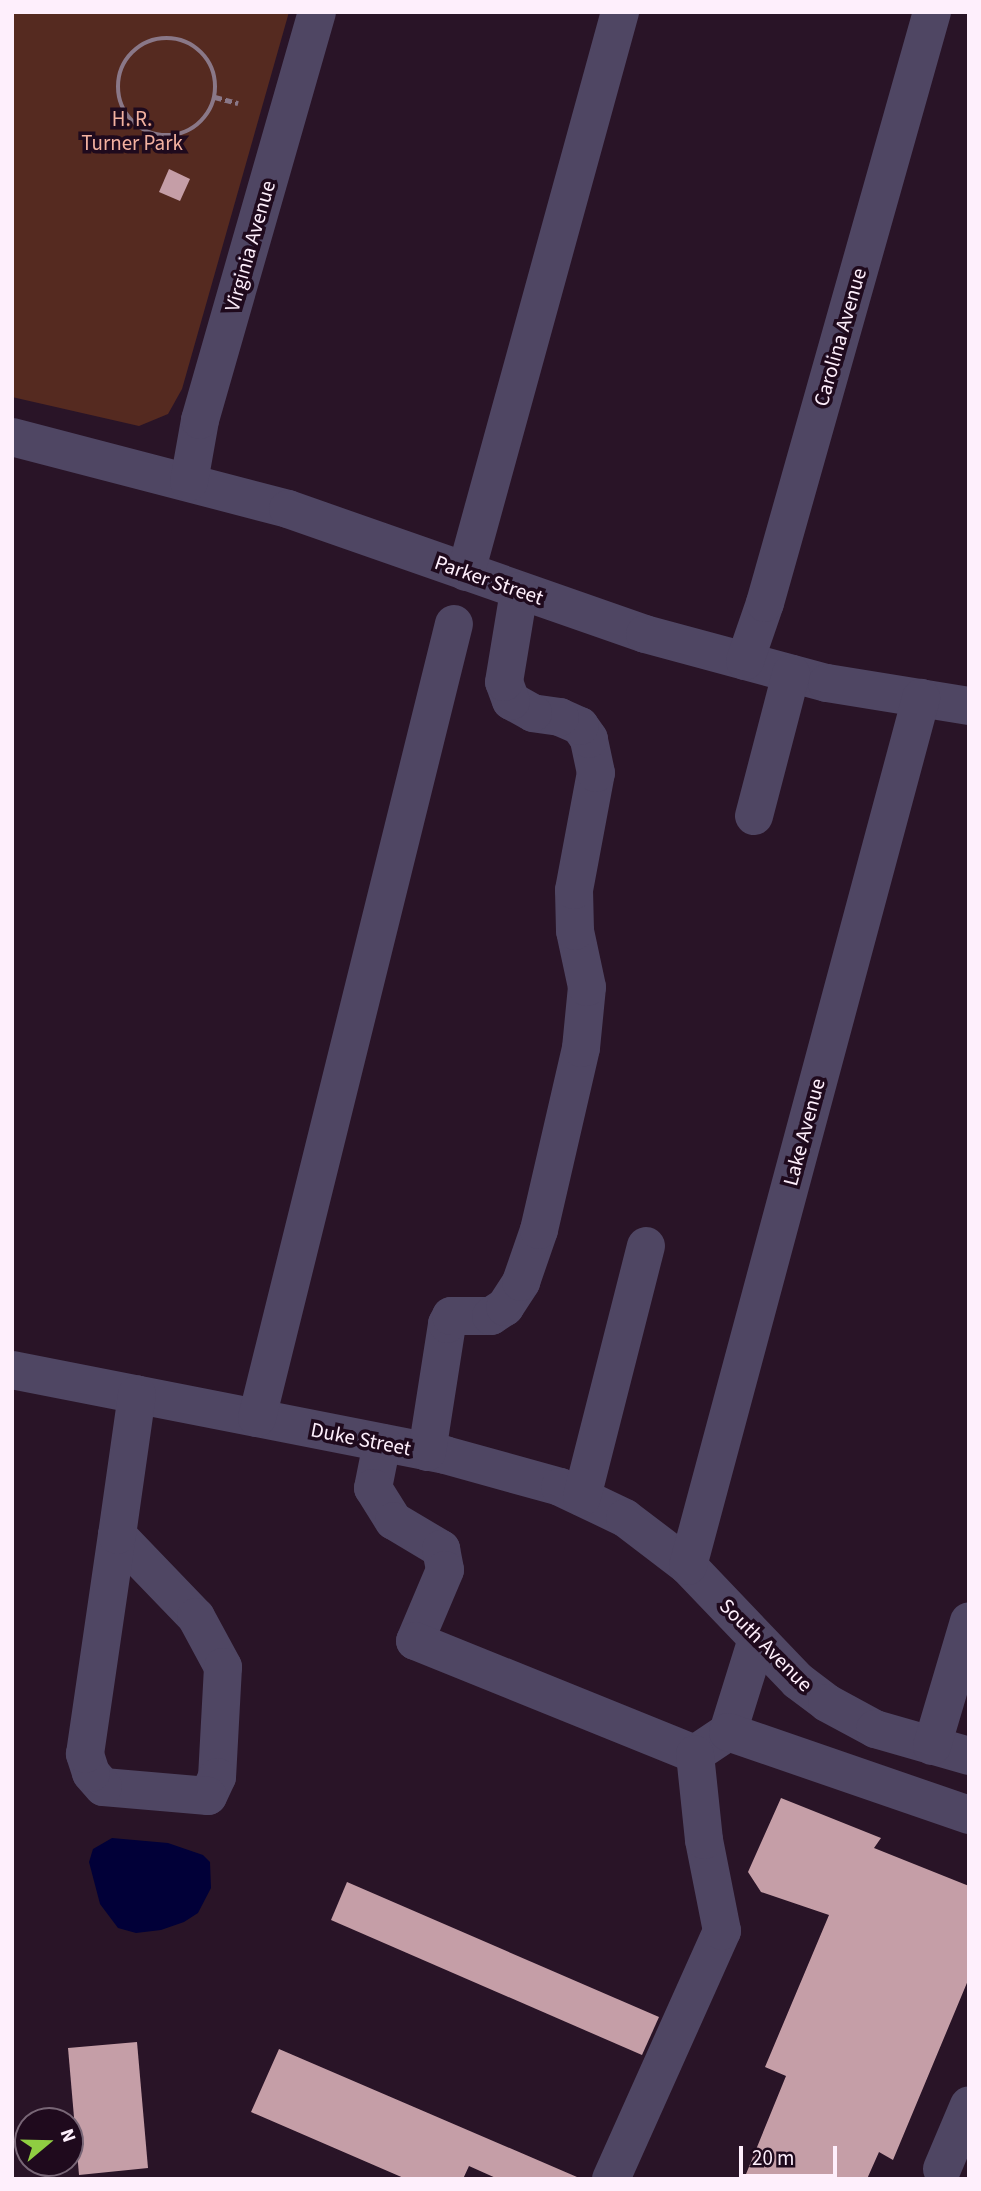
<!DOCTYPE html>
<style>
body{margin:0}
#map{position:relative;width:981px;height:2191px;overflow:hidden;background:#291427;font-family:"Source Sans 3",sans-serif}
div>[style]{position:absolute}
.green>*{inset:0;background:#552a20}
.water>*{inset:0;background:#010038}
.building>*{inset:0;background:#c59ea7}
.path>*{height:4.5px;margin-top:-2.25px;transform-origin:0;background:repeating-linear-gradient(90deg,#8a7888 0 7px,transparent 0 10.5px)}
.path>.ring{margin:-2.25px;padding:0;box-sizing:content-box;background:none;border:4.5px solid #8a7888;border-radius:50%}
.minor>*{height:38px;margin:-19px;padding:0 19px;transform-origin:19px;border-radius:19px;background:#4f4663}
span{translate:-50% -50%;white-space:nowrap;text-align:center;line-height:1.15;-webkit-text-stroke:7px #1f0a1d;paint-order:stroke}
.park-label{font-size:21px;color:#f3b1a0}
.street-label{font-size:21px;color:#feeffc}
.frame{position:absolute;inset:0;border:14px solid #feeffc;pointer-events:none}
.north{position:absolute;left:14px;top:2107px;width:70px;height:70px;box-sizing:border-box;background:#1f0a1d;border:2px solid #786676;border-radius:50%;rotate:71deg;font-size:19px;font-weight:700;line-height:28px;text-align:center;color:#feeffc}
.north::after{content:'';display:block;margin:auto;width:24px;height:32px;background:#8fcd42;clip-path:polygon(50% 0,100% 100%,50% 72%,0 100%)}
.scale{position:absolute;left:739px;top:2146px;width:98px;height:32px;box-sizing:border-box;border:4px solid #feeffc;border-top:0;padding-left:9px;font-size:21px;line-height:24px;white-space:nowrap;color:#feeffc;-webkit-text-stroke:5px #1f0a1d;paint-order:stroke}
</style>
<div id="map">
<div class="green">
<i style="clip-path:polygon(12px 12px,289px 12px,182px 389px,168px 414px,139px 426px,12px 397px)"></i>
</div>
<div class="water">
<i style="clip-path:polygon(112px 1838px,168px 1843px,203px 1855px,210px 1862px,211px 1888px,198px 1913px,184px 1922px,161px 1930px,136px 1933px,118px 1928px,100px 1904px,89px 1862px,93px 1849px)"></i>
</div>
<div class="building">
<i style="clip-path:polygon(169px 169px,190px 179px,180px 201px,159px 192px)"></i>
<i style="clip-path:polygon(781px 1798px,881px 1838px,874px 1848px,969px 1886px,969px 1978px,893px 2160px,879px 2152px,867px 2179px,744px 2179px,786px 2076px,765px 2067px,829px 1915px,761px 1892px,748px 1872px)"></i>
<i style="clip-path:polygon(347px 1882px,659px 2017px,642px 2055px,331px 1920px)"></i>
<i style="clip-path:polygon(137px 2042px,148px 2168px,79px 2175px,68px 2048px)"></i>
<i style="clip-path:polygon(279px 2049px,577px 2177px,576px 2179px,498px 2179px,469px 2166px,463px 2179px,406px 2179px,251px 2112px)"></i>
</div>
<div class="path">
<i class="ring" style="left:118px;top:38px;width:93.5px;height:93.5px"></i>
<i style="left:215px;top:97px;width:24px;rotate:15deg"></i>
</div>
<div class="minor">
<i style="left:12px;top:437px;width:285px;rotate:14.6deg"></i>
<i style="left:288px;top:509px;width:378px;rotate:19.3deg"></i>
<i style="left:645px;top:634px;width:188px;rotate:15.1deg"></i>
<i style="left:827px;top:683px;width:144px;rotate:9.2deg"></i>
<i style="left:189px;top:482px;width:63px;rotate:-79.9deg"></i>
<i style="left:200px;top:420px;width:424px;rotate:-74deg"></i>
<i style="left:466px;top:572px;width:581px;rotate:-74.62deg"></i>
<i style="left:745px;top:661px;width:61px;rotate:-71deg"></i>
<i style="left:765px;top:603px;width:614px;rotate:-74.22deg"></i>
<i style="left:754px;top:816px;width:147px;rotate:-75.4deg"></i>
<i style="left:12px;top:1370px;width:441px;rotate:11.1deg"></i>
<i style="left:445px;top:1455px;width:119px;rotate:15.5deg"></i>
<i style="left:560px;top:1487px;width:72px;rotate:25.5deg"></i>
<i style="left:625px;top:1518px;width:79px;rotate:37.3deg"></i>
<i style="left:688px;top:1566px;width:159px;rotate:46.3deg"></i>
<i style="left:798px;top:1681px;width:36px;rotate:37deg"></i>
<i style="left:827px;top:1703px;width:55px;rotate:28.4deg"></i>
<i style="left:875px;top:1729px;width:98px;rotate:16deg"></i>
<i style="left:257px;top:1418px;width:818px;rotate:-76.07deg"></i>
<i style="left:382px;top:1443px;width:46px;rotate:101.3deg"></i>
<i style="left:373px;top:1488px;width:39px;rotate:58deg"></i>
<i style="left:394px;top:1521px;width:55px;rotate:30.8deg"></i>
<i style="left:441px;top:1549px;width:21px;rotate:79deg"></i>
<i style="left:445px;top:1570px;width:77px;rotate:112.9deg"></i>
<i style="left:415px;top:1641px;width:302px;rotate:22deg"></i>
<i style="left:695px;top:1754px;width:40px;rotate:-34deg"></i>
<i style="left:728px;top:1732px;width:97px;rotate:-72.7deg"></i>
<i style="left:427px;top:1452px;width:130px;rotate:-81.1deg"></i>
<i style="left:447px;top:1324px;width:9px;rotate:-63deg"></i>
<i style="left:451px;top:1316px;width:40px"></i>
<i style="left:491px;top:1316px;width:17px;rotate:-33deg"></i>
<i style="left:505px;top:1307px;width:30px;rotate:-57deg"></i>
<i style="left:521px;top:1282px;width:55px;rotate:-70.9deg"></i>
<i style="left:539px;top:1230px;width:187px;rotate:-77deg"></i>
<i style="left:581px;top:1048px;width:61px;rotate:-84.4deg"></i>
<i style="left:587px;top:987px;width:57px;rotate:-102.1deg"></i>
<i style="left:575px;top:931px;width:41px;rotate:-91.4deg"></i>
<i style="left:574px;top:890px;width:119px;rotate:-79.4deg"></i>
<i style="left:596px;top:773px;width:35px;rotate:-102deg"></i>
<i style="left:589px;top:739px;width:16px;rotate:-125deg"></i>
<i style="left:580px;top:726px;width:22px;rotate:-156deg"></i>
<i style="left:560px;top:717px;width:27px;rotate:-172deg"></i>
<i style="left:533px;top:713px;width:25px;rotate:-151deg"></i>
<i style="left:511px;top:701px;width:20px;rotate:-110deg"></i>
<i style="left:504px;top:682px;width:92px;rotate:-80.6deg"></i>
<i style="left:582px;top:1497px;width:259px;rotate:-75.7deg"></i>
<i style="left:117px;top:1535px;width:114px;rotate:46.1deg"></i>
<i style="left:196px;top:1617px;width:57px;rotate:61.6deg"></i>
<i style="left:223px;top:1667px;width:110px;rotate:93.1deg"></i>
<i style="left:217px;top:1777px;width:21px;rotate:115deg"></i>
<i style="left:208px;top:1796px;width:105px;rotate:-175.1deg"></i>
<i style="left:103px;top:1787px;width:18px;rotate:-131deg"></i>
<i style="left:91px;top:1773px;width:20px;rotate:-108deg"></i>
<i style="left:85px;top:1754px;width:221px;rotate:-81.7deg"></i>
<i style="left:117px;top:1535px;width:142px;rotate:-81.9deg"></i>
<i style="left:688px;top:1566px;width:899px;rotate:-74.97deg"></i>
<i style="left:728px;top:1732px;width:255px;rotate:19deg"></i>
<i style="left:932px;top:1746px;width:130px;rotate:-73.5deg"></i>
<i style="left:942px;top:2169px;width:69px;rotate:-67.1deg"></i>
<i style="left:611px;top:2179px;width:272px;rotate:-65.9deg"></i>
<i style="left:722px;top:1931px;width:93px;rotate:-101.2deg"></i>
<i style="left:704px;top:1840px;width:86px;rotate:-96deg"></i>
</div>
<div class="park-label">
<span style="left:132px;top:131px">H. R.<br>Turner Park</span>
</div>
<div class="street-label">
<span style="left:250px;top:246px;rotate:-74deg">Virginia Avenue</span>
<span style="left:840px;top:337px;rotate:-74deg">Carolina Avenue</span>
<span style="left:489px;top:580px;rotate:19deg">Parker Street</span>
<span style="left:804px;top:1132px;rotate:-75deg">Lake Avenue</span>
<span style="left:361px;top:1439px;rotate:11deg">Duke Street</span>
<span style="left:766px;top:1645px;rotate:45deg">South Avenue</span>
</div>
<div class="frame"></div>
<div class="north">N</div>
<div class="scale">20 m</div>
</div>
